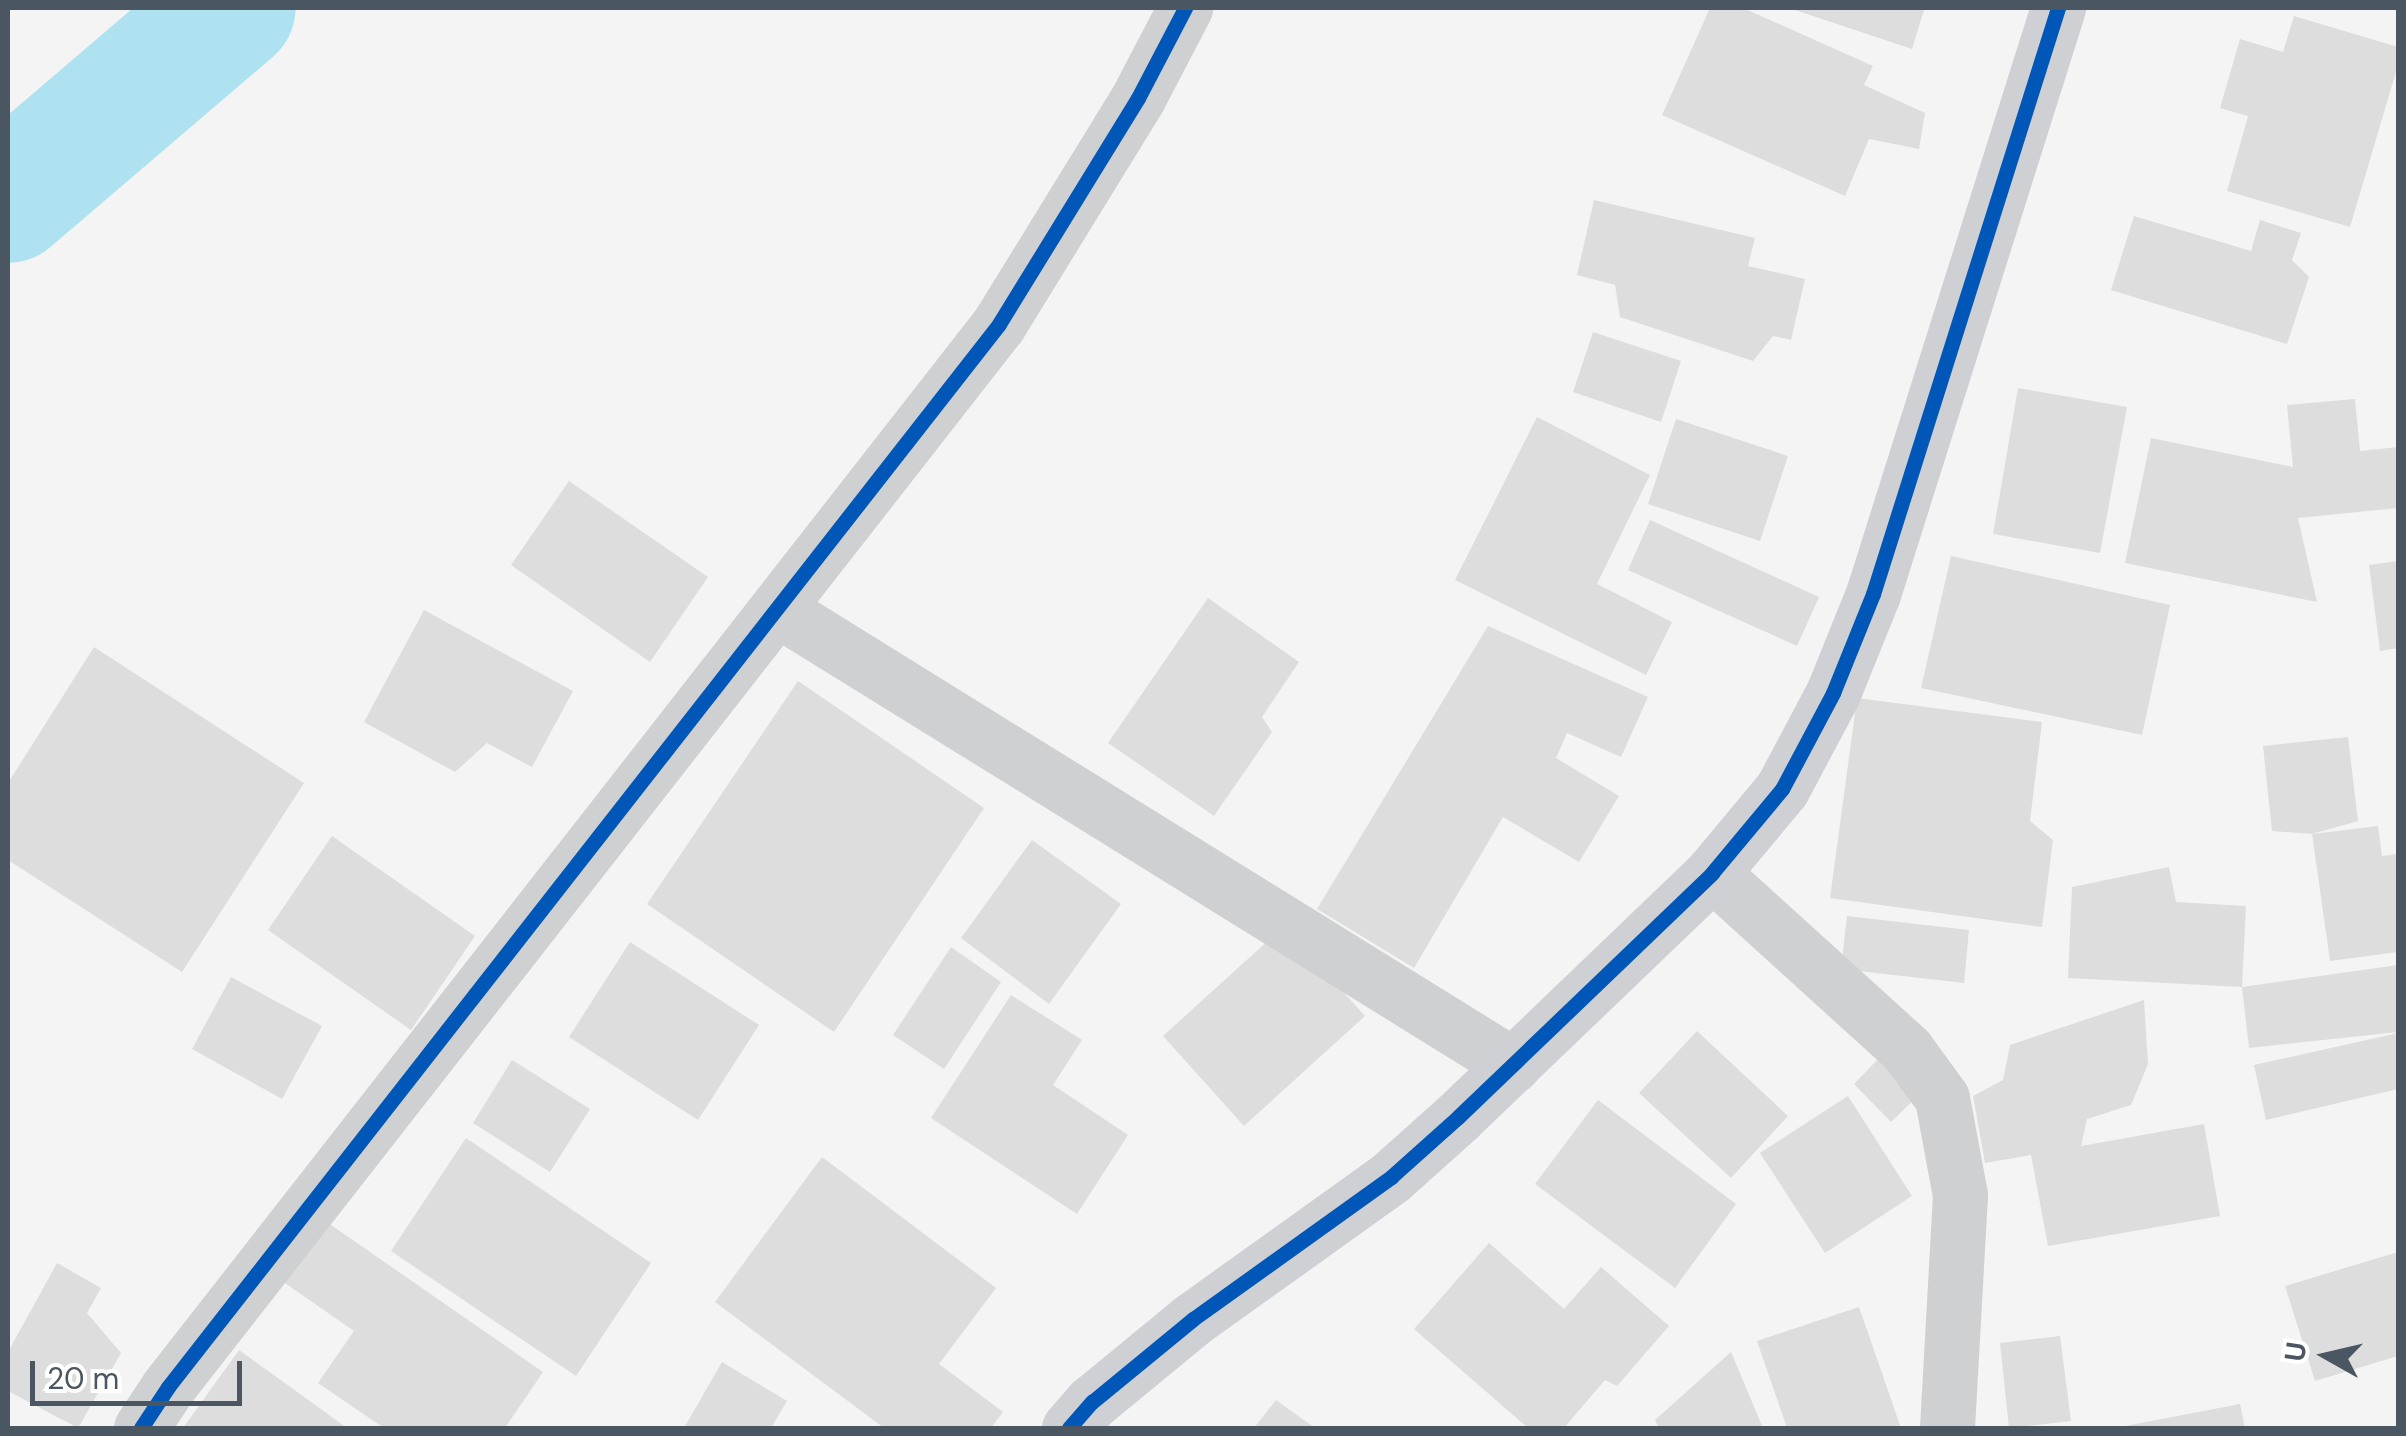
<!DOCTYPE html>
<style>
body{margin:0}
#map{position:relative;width:2406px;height:1436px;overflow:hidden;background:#f4f4f4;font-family:"DM Sans",sans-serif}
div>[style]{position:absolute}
.river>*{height:128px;margin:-64px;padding:0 64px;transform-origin:64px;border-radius:64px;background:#aee2f0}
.building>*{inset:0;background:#ddddde}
.street>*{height:55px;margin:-27.5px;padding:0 27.5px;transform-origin:27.5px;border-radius:27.5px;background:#ced0d2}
.secondary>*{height:55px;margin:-27.5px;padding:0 27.5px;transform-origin:27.5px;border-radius:27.5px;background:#ced0d4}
.cycleway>*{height:15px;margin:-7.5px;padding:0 7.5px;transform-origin:7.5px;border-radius:7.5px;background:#0057b8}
span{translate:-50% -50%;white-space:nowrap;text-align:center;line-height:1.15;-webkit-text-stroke:8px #fff;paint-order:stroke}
.frame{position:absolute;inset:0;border:10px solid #4a5661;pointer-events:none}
.north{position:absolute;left:2276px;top:1306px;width:100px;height:100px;-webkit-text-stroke:8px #fff;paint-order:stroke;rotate:278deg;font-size:28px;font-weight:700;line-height:40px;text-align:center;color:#4a5661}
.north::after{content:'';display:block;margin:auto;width:35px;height:45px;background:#4a5661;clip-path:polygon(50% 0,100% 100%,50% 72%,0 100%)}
.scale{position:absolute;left:30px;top:1361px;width:212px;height:45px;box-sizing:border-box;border:5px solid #4a5661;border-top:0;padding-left:12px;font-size:30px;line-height:35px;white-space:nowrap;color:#4a5661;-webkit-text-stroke:8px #fff;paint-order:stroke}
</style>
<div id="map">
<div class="river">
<i style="left:8px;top:199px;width:294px;rotate:-40.5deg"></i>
</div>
<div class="building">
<i style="clip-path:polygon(1710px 8px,1743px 8px,1873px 66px,1864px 85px,1925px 113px,1919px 149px,1869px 139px,1845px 196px,1662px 115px)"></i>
<i style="clip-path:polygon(1789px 8px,1917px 8px,1924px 10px,1912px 49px)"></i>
<i style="clip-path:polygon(2294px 16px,2398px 47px,2398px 65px,2350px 227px,2227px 191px,2248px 116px,2220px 108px,2240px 39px,2283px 52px)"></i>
<i style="clip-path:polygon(1594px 200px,1755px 238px,1748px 266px,1805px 279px,1791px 340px,1773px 336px,1753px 361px,1620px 317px,1615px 285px,1577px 275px)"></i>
<i style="clip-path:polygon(2134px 216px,2251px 251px,2260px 220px,2301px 233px,2292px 260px,2309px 277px,2287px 344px,2111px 290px)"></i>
<i style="clip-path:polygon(1593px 332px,1681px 361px,1661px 422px,1573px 392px)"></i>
<i style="clip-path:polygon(2018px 388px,2127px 407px,2100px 553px,1993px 534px)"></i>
<i style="clip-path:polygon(2355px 399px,2360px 451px,2398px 447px,2398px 508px,2298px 518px,2317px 602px,2125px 563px,2151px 438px,2293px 467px,2287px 405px)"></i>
<i style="clip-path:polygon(1537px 417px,1650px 475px,1597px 584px,1672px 622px,1646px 675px,1455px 580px)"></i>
<i style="clip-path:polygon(1676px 419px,1788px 456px,1760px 541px,1648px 504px)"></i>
<i style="clip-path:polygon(569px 481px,708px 577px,650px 662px,511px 565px)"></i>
<i style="clip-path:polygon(1650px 520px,1819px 597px,1797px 646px,1628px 570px)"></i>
<i style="clip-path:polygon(1951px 556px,2170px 605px,2142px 735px,1921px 688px)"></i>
<i style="clip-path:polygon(2398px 561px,2398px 648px,2380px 651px,2369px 565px)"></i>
<i style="clip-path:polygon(1208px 598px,1299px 662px,1262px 717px,1272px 732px,1214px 816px,1108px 743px)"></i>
<i style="clip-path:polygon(424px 610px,573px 691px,532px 767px,487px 743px,455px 772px,364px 722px)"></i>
<i style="clip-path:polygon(1488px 626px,1648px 697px,1621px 757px,1567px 733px,1556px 758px,1619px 796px,1579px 862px,1503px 817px,1414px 968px,1317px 909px)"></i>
<i style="clip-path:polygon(94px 647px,304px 783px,182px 972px,8px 860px,8px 783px)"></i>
<i style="clip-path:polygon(798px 681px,984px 808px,834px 1032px,647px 904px)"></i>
<i style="clip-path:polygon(1857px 698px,2042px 722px,2030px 821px,2053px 840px,2042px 927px,1830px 898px)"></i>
<i style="clip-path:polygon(2348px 737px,2358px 821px,2312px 834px,2272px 831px,2263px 746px)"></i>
<i style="clip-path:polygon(2378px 826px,2382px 856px,2398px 854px,2398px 952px,2330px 961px,2312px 834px)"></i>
<i style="clip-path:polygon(332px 836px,475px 936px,411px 1030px,268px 930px)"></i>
<i style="clip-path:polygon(1032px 840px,1121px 904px,1049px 1004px,961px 938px)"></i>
<i style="clip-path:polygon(2169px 867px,2176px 902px,2246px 906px,2242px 987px,2068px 978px,2072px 887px)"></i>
<i style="clip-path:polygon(1847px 916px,1969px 930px,1964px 983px,1841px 969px)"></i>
<i style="clip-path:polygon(1284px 926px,1365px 1016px,1244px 1126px,1163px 1036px)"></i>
<i style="clip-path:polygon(630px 942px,759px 1025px,698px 1120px,569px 1037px)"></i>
<i style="clip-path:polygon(951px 947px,1001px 982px,944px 1069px,893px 1035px)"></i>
<i style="clip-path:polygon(2398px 965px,2398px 1032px,2249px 1048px,2242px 987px)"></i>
<i style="clip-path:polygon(231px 977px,322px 1026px,282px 1099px,192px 1049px)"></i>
<i style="clip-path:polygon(1011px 995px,1082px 1040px,1053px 1085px,1128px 1135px,1077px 1214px,931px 1118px)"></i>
<i style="clip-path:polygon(2144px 1000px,2148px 1064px,2131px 1105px,2087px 1119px,2081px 1146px,2204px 1124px,2220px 1216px,2048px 1246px,2031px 1155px,1985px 1163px,1973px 1096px,2003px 1080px,2010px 1045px)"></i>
<i style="clip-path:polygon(1697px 1031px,1788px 1116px,1731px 1178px,1639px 1093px)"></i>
<i style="clip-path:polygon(2398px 1033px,2398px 1089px,2266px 1120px,2254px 1065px)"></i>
<i style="clip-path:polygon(1884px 1053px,1921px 1093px,1891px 1122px,1854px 1084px)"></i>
<i style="clip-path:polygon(512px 1060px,590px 1109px,550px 1172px,473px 1123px)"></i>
<i style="clip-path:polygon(1848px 1096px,1912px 1196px,1825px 1253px,1760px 1153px)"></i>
<i style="clip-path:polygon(1598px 1100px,1736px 1204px,1675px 1288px,1535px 1184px)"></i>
<i style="clip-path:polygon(466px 1138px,651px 1263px,576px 1376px,391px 1251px)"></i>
<i style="clip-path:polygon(822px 1157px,996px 1288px,939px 1364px,1003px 1412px,991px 1428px,884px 1428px,715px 1302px)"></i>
<i style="clip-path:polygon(321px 1218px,543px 1372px,505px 1428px,384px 1428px,318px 1383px,354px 1331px,279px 1279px)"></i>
<i style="clip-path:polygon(1489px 1243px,1564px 1309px,1601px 1267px,1669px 1326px,1617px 1386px,1605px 1380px,1564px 1428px,1528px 1428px,1414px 1329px)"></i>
<i style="clip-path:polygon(2398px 1252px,2398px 1356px,2315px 1381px,2285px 1286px)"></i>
<i style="clip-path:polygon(57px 1263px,101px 1288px,87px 1313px,121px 1353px,78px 1428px,8px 1391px,8px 1352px)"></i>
<i style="clip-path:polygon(1859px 1307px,1901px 1428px,1787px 1428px,1757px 1341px)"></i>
<i style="clip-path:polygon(2060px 1336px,2071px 1421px,2009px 1428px,2000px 1343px)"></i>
<i style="clip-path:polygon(239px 1350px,347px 1428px,183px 1428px)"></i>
<i style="clip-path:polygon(1731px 1352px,1763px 1428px,1659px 1428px,1655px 1420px)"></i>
<i style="clip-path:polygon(722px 1362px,787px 1401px,771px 1428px,684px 1428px)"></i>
<i style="clip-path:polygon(1276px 1400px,1315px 1428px,1254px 1428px)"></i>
<i style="clip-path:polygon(2240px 1404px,2245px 1428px,2120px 1428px,2120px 1427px)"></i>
</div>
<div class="street">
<i style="left:777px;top:609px;width:866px;rotate:31.78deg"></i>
<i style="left:1712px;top:873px;width:263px;rotate:42.2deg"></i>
<i style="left:1907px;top:1050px;width:59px;rotate:53.9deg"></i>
<i style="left:1942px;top:1098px;width:99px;rotate:79.5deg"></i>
<i style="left:1960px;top:1195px;width:233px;rotate:93.2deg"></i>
<i style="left:141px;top:1428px;width:49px;rotate:-56.6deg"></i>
<i style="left:168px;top:1387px;width:1349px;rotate:-51.98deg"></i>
<i style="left:999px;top:324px;width:265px;rotate:-58.4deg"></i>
<i style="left:1138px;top:98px;width:102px;rotate:-62.4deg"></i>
</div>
<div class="secondary">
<i style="left:1069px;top:1428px;width:35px;rotate:-49deg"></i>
<i style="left:1092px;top:1402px;width:131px;rotate:-39.4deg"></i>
<i style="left:1193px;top:1319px;width:244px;rotate:-35.6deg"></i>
<i style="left:1391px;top:1177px;width:90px;rotate:-41.8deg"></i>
<i style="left:1458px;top:1117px;width:352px;rotate:-43.8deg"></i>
<i style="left:1712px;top:873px;width:109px;rotate:-50.2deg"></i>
<i style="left:1782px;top:789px;width:109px;rotate:-62deg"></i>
<i style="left:1833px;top:693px;width:107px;rotate:-68deg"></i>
<i style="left:1873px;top:594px;width:615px;rotate:-72.48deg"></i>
</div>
<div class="cycleway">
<i style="left:141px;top:1428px;width:49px;rotate:-56.6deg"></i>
<i style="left:168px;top:1387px;width:1349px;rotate:-51.98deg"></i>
<i style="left:999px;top:324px;width:265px;rotate:-58.4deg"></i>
<i style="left:1138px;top:98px;width:102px;rotate:-62.4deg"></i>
<i style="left:1069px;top:1428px;width:35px;rotate:-49deg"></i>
<i style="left:1092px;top:1402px;width:131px;rotate:-39.4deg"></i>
<i style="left:1193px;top:1319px;width:244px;rotate:-35.6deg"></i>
<i style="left:1391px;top:1177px;width:90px;rotate:-41.8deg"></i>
<i style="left:1458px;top:1117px;width:352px;rotate:-43.8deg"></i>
<i style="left:1712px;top:873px;width:109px;rotate:-50.2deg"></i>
<i style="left:1782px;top:789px;width:109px;rotate:-62deg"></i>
<i style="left:1833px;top:693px;width:107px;rotate:-68deg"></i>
<i style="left:1873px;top:594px;width:615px;rotate:-72.48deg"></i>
</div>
<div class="frame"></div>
<div class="north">U</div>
<div class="scale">20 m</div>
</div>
